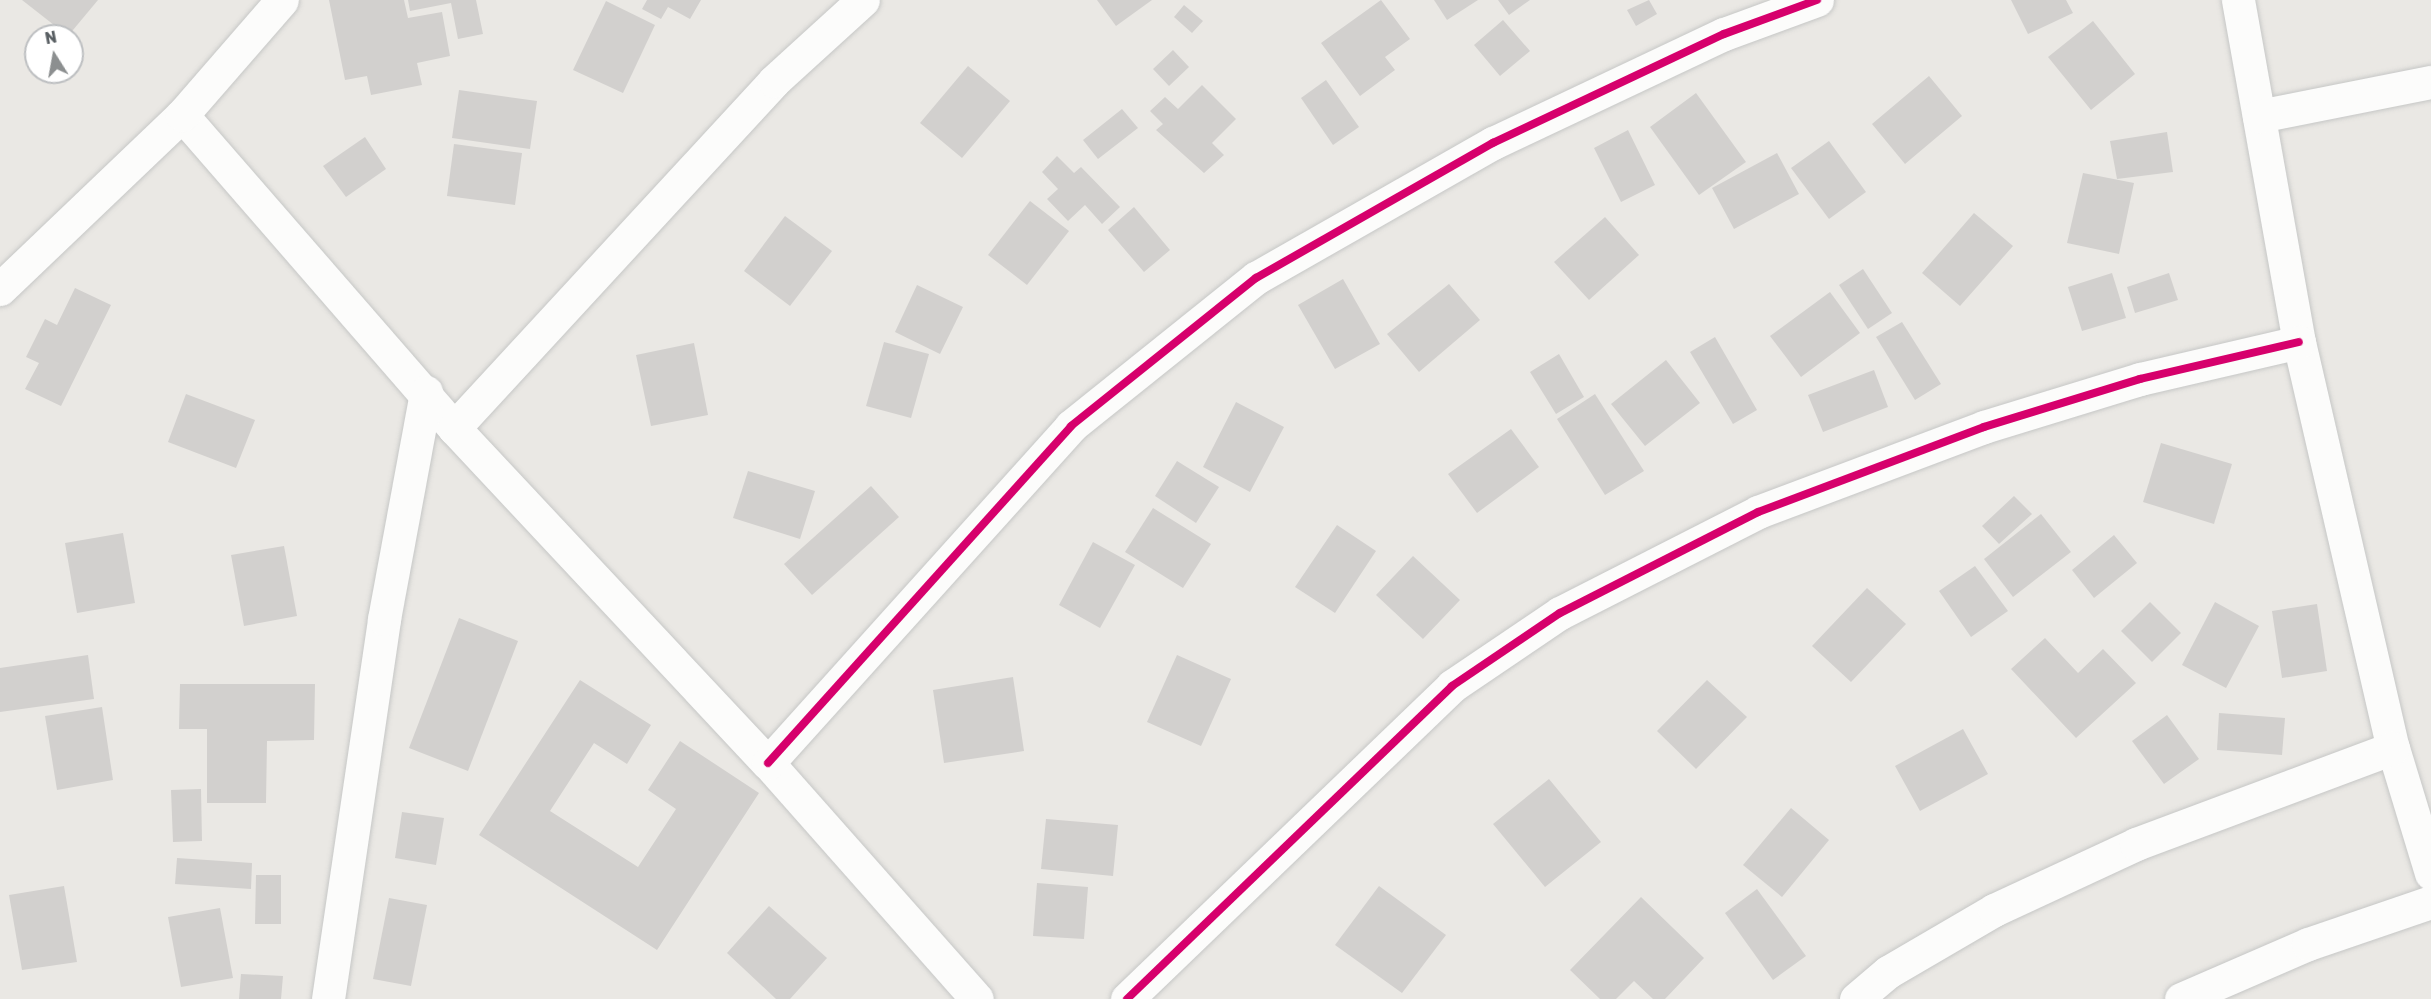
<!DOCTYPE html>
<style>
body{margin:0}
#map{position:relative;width:2431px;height:999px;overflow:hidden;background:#eae8e4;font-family:Rubik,sans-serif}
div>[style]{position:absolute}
.building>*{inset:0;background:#d2d0ce}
.roads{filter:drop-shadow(0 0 2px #c6c7c6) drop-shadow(0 0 2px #c6c7c6)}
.street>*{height:33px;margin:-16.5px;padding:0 16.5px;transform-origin:16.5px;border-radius:16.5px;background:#fcfcfb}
.secondary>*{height:33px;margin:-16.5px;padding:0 16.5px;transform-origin:16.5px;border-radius:16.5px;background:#fcfcfb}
.cycleway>*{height:8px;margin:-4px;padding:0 4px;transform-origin:4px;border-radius:4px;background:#d6006c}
span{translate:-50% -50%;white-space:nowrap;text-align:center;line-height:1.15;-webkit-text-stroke:4.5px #fff;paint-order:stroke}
.north{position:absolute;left:24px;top:24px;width:60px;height:60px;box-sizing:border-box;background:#fff;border:2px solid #bdbfc1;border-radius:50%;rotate:349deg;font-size:16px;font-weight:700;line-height:24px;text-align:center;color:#595f63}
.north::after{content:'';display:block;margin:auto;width:21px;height:27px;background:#8c8f90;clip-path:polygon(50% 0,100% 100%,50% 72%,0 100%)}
</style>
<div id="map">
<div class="building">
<i style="clip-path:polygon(22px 0,98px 0,68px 36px)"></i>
<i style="clip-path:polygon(329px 0,404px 0,408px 18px,442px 12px,450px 56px,417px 63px,422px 85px,371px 95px,367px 76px,345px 80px)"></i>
<i style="clip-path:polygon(408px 0,476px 0,483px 34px,458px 39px,451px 3px,410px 11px)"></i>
<i style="clip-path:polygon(647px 0,701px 0,690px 19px,668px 7px,661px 19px,642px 9px)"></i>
<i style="clip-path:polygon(1097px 0,1152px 0,1116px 26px)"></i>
<i style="clip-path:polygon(1381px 0,1410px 39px,1385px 57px,1395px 70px,1360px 96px,1321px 43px)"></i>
<i style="clip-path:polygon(1434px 0,1478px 0,1447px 20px)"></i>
<i style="clip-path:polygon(1498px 0,1530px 0,1509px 15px)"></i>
<i style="clip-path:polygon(1649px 0,1657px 14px,1636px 26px,1627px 10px)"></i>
<i style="clip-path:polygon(2011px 0,2066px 0,2073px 13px,2028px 34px)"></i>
<i style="clip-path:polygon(606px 1px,655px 25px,623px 93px,573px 70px)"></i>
<i style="clip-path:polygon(1184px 5px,1203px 21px,1192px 33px,1174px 17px)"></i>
<i style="clip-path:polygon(1503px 20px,1530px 51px,1500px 76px,1474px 45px)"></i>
<i style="clip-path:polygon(2093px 21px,2135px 74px,2091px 110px,2048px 57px)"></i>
<i style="clip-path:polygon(1173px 50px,1189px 67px,1169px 86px,1153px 69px)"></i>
<i style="clip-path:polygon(968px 66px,1010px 101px,962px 158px,920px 123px)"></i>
<i style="clip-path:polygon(1929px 76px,1962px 116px,1905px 164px,1872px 124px)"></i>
<i style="clip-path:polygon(1326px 80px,1359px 127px,1333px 145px,1301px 98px)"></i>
<i style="clip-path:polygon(1202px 85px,1236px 119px,1212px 143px,1224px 155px,1204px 173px,1156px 130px,1163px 124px,1150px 111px,1165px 97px,1178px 109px)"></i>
<i style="clip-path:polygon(459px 90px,537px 101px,530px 149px,452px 138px)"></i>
<i style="clip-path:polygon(1696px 93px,1746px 162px,1699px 195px,1650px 127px)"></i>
<i style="clip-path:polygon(1122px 109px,1138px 128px,1098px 159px,1083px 140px)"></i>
<i style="clip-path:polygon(1628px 130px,1655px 185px,1621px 202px,1594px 148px)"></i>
<i style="clip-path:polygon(2167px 132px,2173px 172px,2117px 179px,2110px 141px)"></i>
<i style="clip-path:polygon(365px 137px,386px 169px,346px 197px,323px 166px)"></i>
<i style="clip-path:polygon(1829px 141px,1866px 192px,1829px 219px,1791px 168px)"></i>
<i style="clip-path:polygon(454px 144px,522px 153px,515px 205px,447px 196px)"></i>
<i style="clip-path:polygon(1777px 153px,1799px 194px,1734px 229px,1712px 188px)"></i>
<i style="clip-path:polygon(1057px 156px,1074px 173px,1081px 167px,1120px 207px,1102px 224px,1085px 205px,1068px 221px,1047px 199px,1058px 189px,1042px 172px)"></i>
<i style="clip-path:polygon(2083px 173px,2134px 183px,2119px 254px,2067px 243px)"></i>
<i style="clip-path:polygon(1030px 201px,1069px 231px,1027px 285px,988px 255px)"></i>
<i style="clip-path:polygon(1134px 207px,1170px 250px,1144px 272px,1108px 230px)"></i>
<i style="clip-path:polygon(1974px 213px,2013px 246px,1960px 306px,1922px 273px)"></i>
<i style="clip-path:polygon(785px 216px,832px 251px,790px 306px,744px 271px)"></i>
<i style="clip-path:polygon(1605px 217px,1639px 255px,1589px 300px,1554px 262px)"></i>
<i style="clip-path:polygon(1863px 269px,1892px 313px,1868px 329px,1839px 285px)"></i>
<i style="clip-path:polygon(2112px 273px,2126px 318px,2082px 331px,2068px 287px)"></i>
<i style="clip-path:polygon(2169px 273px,2178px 300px,2135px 313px,2127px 287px)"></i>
<i style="clip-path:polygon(1343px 279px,1380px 344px,1335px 369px,1298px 305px)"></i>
<i style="clip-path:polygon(1449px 284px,1480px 320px,1419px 372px,1387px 334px)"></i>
<i style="clip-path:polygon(917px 285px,963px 307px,940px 354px,895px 332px)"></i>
<i style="clip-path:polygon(75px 288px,111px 305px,61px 406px,25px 389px,39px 363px,26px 357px,45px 319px,57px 325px)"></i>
<i style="clip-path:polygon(1830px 292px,1860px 333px,1801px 377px,1770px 336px)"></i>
<i style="clip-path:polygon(1902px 322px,1941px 384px,1915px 400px,1876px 337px)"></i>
<i style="clip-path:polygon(1715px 337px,1757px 410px,1733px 424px,1690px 352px)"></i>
<i style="clip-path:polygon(884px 342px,929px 354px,911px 418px,866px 406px)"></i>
<i style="clip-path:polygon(694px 343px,708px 415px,651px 426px,636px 355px)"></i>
<i style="clip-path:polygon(1559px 354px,1584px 397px,1556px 414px,1530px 372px)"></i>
<i style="clip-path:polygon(1666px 360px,1700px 403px,1645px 446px,1611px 404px)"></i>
<i style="clip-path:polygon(1874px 370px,1888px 407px,1823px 432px,1808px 395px)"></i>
<i style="clip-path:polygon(186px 394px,255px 420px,236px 468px,168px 442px)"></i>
<i style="clip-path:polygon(1595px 394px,1644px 471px,1605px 495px,1557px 419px)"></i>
<i style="clip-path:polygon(1236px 402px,1284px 427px,1250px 492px,1203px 467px)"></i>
<i style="clip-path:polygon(1511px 429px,1539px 467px,1477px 513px,1448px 474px)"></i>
<i style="clip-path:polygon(2161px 443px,2232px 464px,2214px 524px,2143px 502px)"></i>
<i style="clip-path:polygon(1177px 461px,1219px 487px,1196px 523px,1155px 496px)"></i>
<i style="clip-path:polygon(748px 471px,815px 491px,800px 539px,733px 518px)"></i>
<i style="clip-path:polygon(871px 486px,899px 517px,812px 595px,784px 564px)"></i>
<i style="clip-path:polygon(2014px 496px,2032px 514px,1999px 544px,1982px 526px)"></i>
<i style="clip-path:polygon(1153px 508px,1211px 544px,1183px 588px,1125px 552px)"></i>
<i style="clip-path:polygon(2041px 514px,2071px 552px,2013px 597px,1984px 559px)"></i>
<i style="clip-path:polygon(1337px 525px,1376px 551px,1335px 613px,1295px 587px)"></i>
<i style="clip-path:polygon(123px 533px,135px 603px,77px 613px,65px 543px)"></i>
<i style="clip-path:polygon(2114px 535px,2137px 563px,2094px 598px,2072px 570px)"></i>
<i style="clip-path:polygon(1093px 542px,1135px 565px,1100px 628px,1059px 605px)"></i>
<i style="clip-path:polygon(284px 546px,297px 616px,244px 626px,231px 555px)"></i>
<i style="clip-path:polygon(1413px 556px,1460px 600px,1423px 639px,1376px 595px)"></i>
<i style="clip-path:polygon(1975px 566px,2008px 611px,1971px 637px,1939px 591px)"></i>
<i style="clip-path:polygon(1867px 588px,1906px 624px,1851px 682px,1812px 646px)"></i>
<i style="clip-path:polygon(2150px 602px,2181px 633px,2152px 662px,2121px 631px)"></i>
<i style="clip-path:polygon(2215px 602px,2259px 626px,2226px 688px,2182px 665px)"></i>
<i style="clip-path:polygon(2317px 604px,2327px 671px,2282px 678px,2272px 611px)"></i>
<i style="clip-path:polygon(459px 618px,518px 641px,468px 771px,409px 748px)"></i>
<i style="clip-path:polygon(2045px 638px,2078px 673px,2103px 649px,2136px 683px,2076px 738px,2011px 669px)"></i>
<i style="clip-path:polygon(88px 655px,94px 699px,0 712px,0 668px)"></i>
<i style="clip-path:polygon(1177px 655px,1231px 679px,1201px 746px,1147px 722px)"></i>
<i style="clip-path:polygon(1013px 677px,1024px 751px,944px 763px,933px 690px)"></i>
<i style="clip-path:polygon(580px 680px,651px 725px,627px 764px,594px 743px,550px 811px,638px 867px,676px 809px,648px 790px,680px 741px,759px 793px,657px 950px,479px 835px)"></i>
<i style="clip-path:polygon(1707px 680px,1747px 717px,1696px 769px,1657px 731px)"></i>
<i style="clip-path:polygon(180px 684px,315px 684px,314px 740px,267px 741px,266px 803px,207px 803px,207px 729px,179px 729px)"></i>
<i style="clip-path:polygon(102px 707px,113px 780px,57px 790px,45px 716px)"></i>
<i style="clip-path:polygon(2219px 713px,2285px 718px,2282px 755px,2217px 750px)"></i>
<i style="clip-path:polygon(2167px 715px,2199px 759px,2164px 784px,2132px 741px)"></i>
<i style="clip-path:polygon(1963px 729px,1988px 774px,1920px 811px,1895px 766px)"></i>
<i style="clip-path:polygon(1549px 779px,1601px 842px,1545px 887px,1493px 824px)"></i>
<i style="clip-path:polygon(201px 789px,202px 841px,173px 842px,171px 790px)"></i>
<i style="clip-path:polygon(1791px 808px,1829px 840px,1782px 897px,1743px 865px)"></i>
<i style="clip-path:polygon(402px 812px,444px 818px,436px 865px,395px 858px)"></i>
<i style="clip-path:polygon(1046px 819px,1118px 825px,1113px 876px,1041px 869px)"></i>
<i style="clip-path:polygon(177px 858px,252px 863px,251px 889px,175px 884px)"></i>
<i style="clip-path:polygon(256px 875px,281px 875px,281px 924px,255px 924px)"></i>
<i style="clip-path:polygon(1037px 883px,1088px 887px,1084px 939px,1033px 936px)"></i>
<i style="clip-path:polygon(64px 886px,77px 962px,22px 970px,9px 895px)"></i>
<i style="clip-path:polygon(1379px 886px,1446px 935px,1402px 993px,1335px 945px)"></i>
<i style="clip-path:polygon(1757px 889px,1806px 956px,1773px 980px,1725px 913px)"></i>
<i style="clip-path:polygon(1641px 897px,1704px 958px,1665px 999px,1653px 999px,1634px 981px,1616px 999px,1600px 999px,1570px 970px)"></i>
<i style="clip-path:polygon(389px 898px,427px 905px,411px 986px,373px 979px)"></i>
<i style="clip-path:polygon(769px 906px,827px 958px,790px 999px,776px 999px,727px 953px)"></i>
<i style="clip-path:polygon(220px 908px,233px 978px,181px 987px,168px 917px)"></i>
<i style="clip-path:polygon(241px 974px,283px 976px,281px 999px,239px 999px)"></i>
</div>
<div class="roads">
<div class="street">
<i style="left:2238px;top:0;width:347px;rotate:79.9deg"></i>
<i style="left:2299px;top:342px;width:417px;rotate:77deg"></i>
<i style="left:2393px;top:748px;width:131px;rotate:73.1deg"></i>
<i style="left:182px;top:115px;width:415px;rotate:49deg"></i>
<i style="left:454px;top:428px;width:459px;rotate:46.9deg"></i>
<i style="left:768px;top:763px;width:315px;rotate:48.5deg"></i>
<i style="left:2259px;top:116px;width:175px;rotate:-11.2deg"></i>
<i style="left:0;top:289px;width:252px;rotate:-43.7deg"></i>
<i style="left:182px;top:115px;width:152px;rotate:-49deg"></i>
<i style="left:454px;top:428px;width:472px;rotate:-47.3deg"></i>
<i style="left:774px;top:81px;width:120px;rotate:-42.3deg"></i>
<i style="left:768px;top:763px;width:453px;rotate:-48deg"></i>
<i style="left:1071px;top:426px;width:237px;rotate:-38.7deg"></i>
<i style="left:1256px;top:278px;width:273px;rotate:-29.7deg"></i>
<i style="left:1493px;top:143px;width:255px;rotate:-25.3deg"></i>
<i style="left:1724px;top:34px;width:99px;rotate:-20.1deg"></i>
<i style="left:328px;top:999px;width:384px;rotate:-81.6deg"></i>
<i style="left:384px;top:619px;width:231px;rotate:-79.5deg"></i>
<i style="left:1127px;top:999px;width:451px;rotate:-43.9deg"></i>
<i style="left:1452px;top:686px;width:130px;rotate:-34.1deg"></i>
<i style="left:1560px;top:613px;width:222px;rotate:-27deg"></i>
<i style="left:1758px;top:512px;width:241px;rotate:-20.6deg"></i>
<i style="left:1984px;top:427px;width:163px;rotate:-17.1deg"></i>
<i style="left:2140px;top:379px;width:163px;rotate:-13.1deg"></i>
<i style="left:1856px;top:999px;width:42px;rotate:-40.2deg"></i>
<i style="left:1888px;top:972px;width:123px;rotate:-30.3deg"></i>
<i style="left:1994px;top:910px;width:157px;rotate:-24.9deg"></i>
<i style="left:2136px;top:844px;width:274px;rotate:-20.5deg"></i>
</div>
<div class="secondary">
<i style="left:2181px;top:999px;width:138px;rotate:-23.4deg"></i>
<i style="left:2308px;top:944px;width:130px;rotate:-18.9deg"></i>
</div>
</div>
<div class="cycleway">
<i style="left:768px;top:763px;width:453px;rotate:-48deg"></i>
<i style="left:1071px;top:426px;width:237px;rotate:-38.7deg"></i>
<i style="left:1256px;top:278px;width:273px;rotate:-29.7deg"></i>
<i style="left:1493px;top:143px;width:255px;rotate:-25.3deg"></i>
<i style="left:1724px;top:34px;width:99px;rotate:-20.1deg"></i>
<i style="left:1127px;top:999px;width:451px;rotate:-43.9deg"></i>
<i style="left:1452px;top:686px;width:130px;rotate:-34.1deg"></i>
<i style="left:1560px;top:613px;width:222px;rotate:-27deg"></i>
<i style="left:1758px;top:512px;width:241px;rotate:-20.6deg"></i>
<i style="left:1984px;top:427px;width:163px;rotate:-17.1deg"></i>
<i style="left:2140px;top:379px;width:163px;rotate:-13.1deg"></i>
</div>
<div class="north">N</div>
</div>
